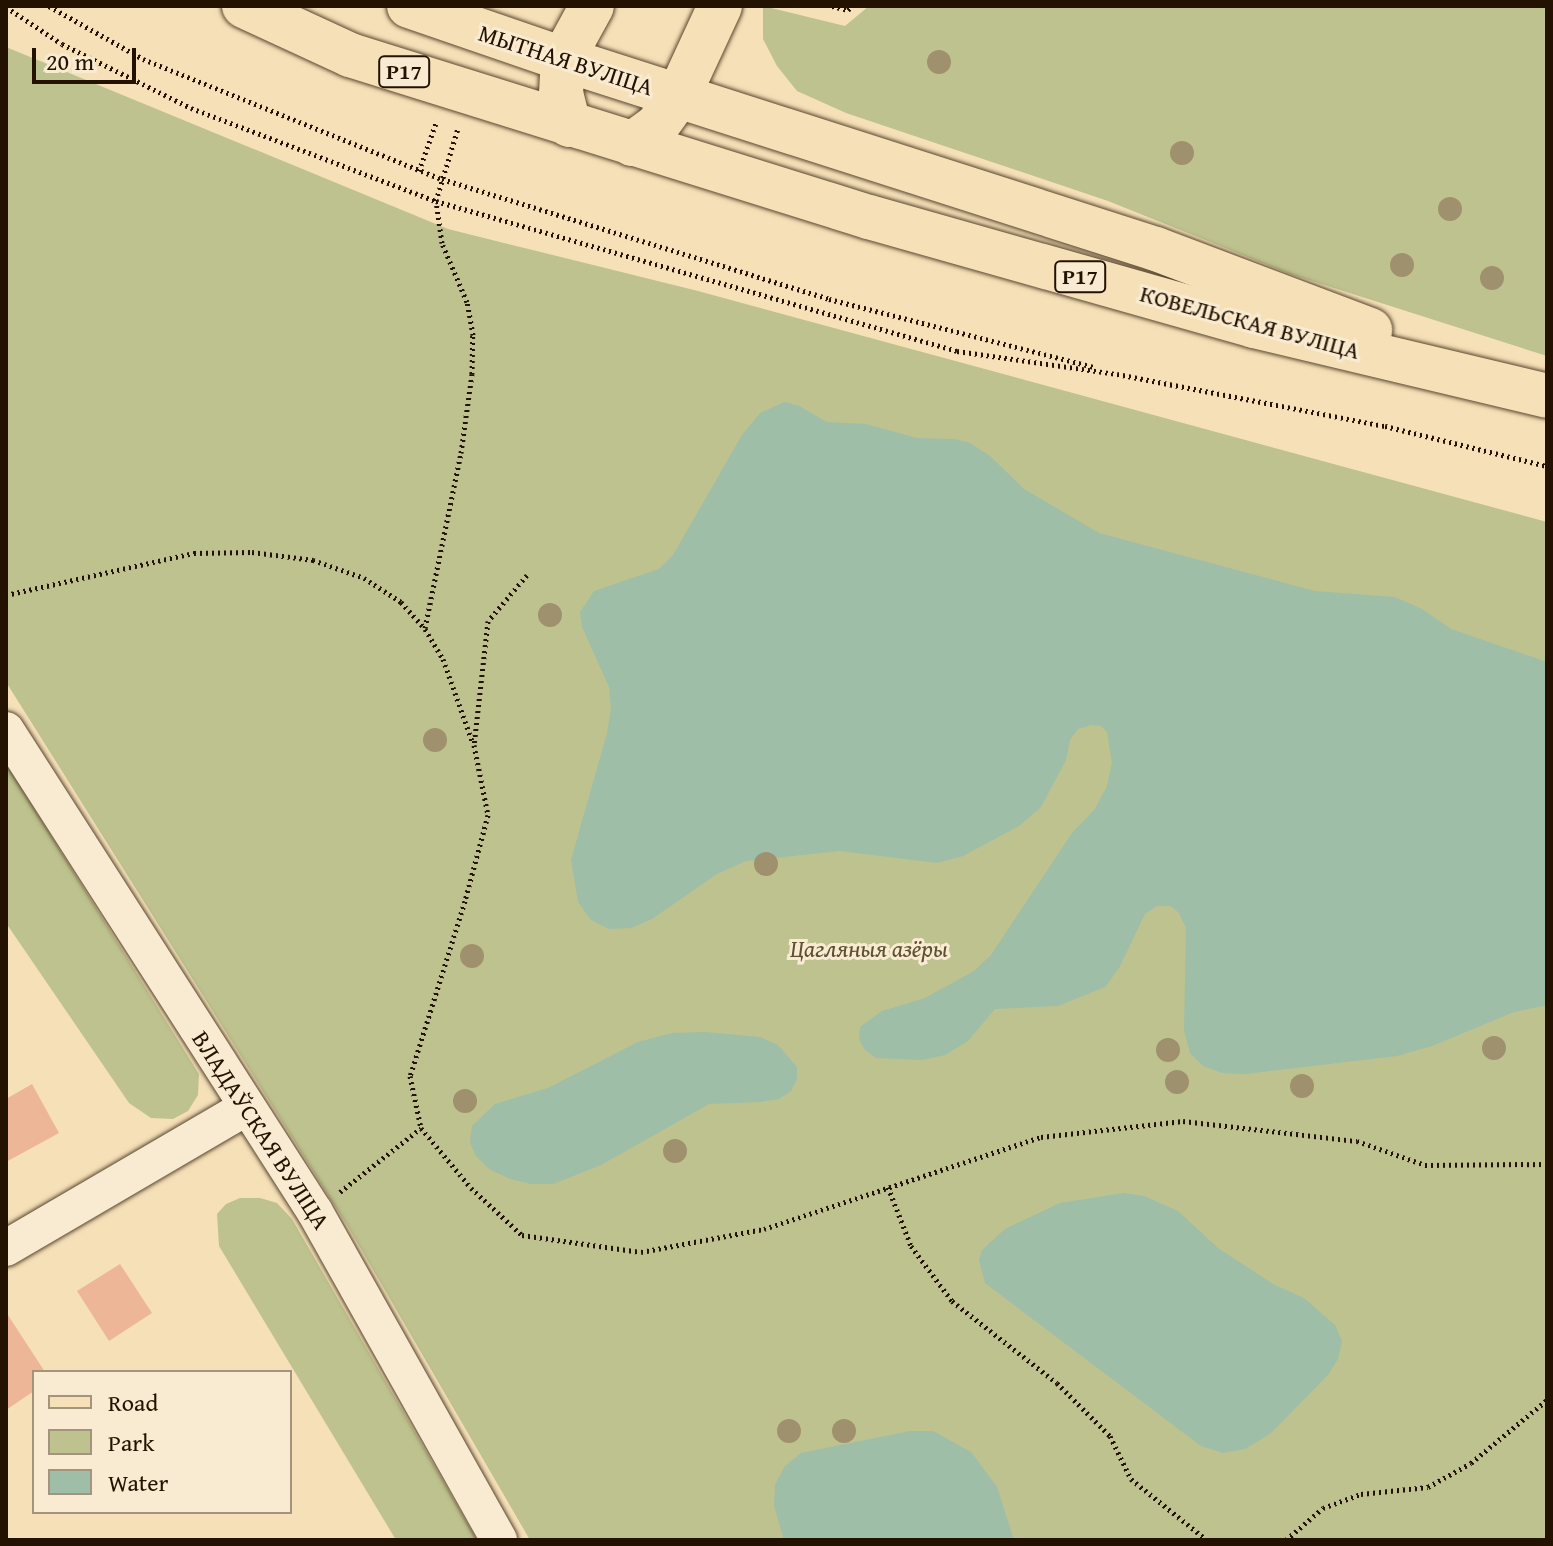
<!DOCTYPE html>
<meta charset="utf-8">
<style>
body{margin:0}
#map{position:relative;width:1553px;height:1546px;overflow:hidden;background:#f6e0b8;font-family:"Gentium Book Plus",serif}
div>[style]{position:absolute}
.green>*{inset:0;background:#bdc28e}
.water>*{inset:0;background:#9ebea8}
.building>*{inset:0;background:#edb697}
.path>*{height:5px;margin-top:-2.5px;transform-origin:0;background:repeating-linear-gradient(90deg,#241200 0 2px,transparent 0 6px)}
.roads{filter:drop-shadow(0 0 2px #58462e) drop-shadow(0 0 2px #58462e)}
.minor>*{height:36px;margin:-18px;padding:0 18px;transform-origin:18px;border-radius:18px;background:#f9ebd1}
.major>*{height:44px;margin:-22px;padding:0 22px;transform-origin:22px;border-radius:22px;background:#f6e0b8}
.highway>*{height:44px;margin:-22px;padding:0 22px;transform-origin:22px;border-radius:22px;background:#f6e0b8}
.trees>*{width:24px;height:24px;margin:-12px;border-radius:50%;background:#a0916e}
span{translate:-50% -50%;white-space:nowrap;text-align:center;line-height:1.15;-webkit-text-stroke:6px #f9ebd1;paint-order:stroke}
.shield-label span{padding:2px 6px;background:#f9ebd1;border:2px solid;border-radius:6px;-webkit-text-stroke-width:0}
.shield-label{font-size:22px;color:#241200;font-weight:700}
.street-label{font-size:24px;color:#241200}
.park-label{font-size:24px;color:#5a5032;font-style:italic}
.frame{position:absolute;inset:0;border:8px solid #241200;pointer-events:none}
.legend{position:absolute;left:32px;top:1370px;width:260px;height:144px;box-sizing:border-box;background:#f9ebd1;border:2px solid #a4947d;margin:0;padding:10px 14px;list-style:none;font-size:24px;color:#241200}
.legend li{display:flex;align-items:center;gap:16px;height:40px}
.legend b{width:40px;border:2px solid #a4947d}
.scale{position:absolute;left:32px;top:48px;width:104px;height:36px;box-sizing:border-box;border:4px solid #241200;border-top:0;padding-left:10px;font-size:24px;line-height:28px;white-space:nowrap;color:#241200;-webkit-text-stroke:6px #f9ebd1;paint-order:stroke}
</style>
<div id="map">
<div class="green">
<i style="clip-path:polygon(763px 6px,845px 26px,869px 6px,1547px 6px,1547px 356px,1290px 274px,1108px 201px,846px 113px,797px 91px,777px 66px,763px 39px)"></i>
<i style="clip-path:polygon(6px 47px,448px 229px,698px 291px,1547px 522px,1547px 1540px,530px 1540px,347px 1225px,6px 682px)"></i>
<i style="clip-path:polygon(6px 763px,199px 1074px,198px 1095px,188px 1111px,173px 1119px,151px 1118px,129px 1103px,6px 923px)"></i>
<i style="clip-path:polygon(240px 1198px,260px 1198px,277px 1203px,292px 1219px,477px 1540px,396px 1540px,219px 1246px,217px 1214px,226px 1204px)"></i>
</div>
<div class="water">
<i style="clip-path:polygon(785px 402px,799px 406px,827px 422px,866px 424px,917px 438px,954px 439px,970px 443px,990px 456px,1024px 489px,1099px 533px,1315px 591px,1395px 597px,1422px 609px,1451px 629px,1547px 662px,1547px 1005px,1514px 1012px,1432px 1046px,1397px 1056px,1245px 1074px,1222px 1073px,1203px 1066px,1190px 1053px,1184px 1030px,1186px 928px,1179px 913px,1171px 906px,1157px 906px,1145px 914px,1119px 968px,1105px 987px,1058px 1006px,995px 1009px,968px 1041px,945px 1055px,922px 1060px,876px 1058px,864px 1049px,859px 1039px,860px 1027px,882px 1011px,925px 998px,974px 971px,991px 955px,1072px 833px,1095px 809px,1107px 786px,1112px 763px,1107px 732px,1101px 726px,1091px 725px,1078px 729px,1070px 740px,1066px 760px,1041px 807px,1019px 826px,963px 856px,937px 863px,840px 851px,746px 861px,717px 874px,652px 919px,631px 928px,609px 929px,591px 920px,578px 902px,571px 860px,607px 733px,611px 709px,609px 687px,582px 627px,580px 612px,594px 591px,659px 569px,673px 555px,742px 435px,760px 413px)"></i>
<i style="clip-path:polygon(705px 1032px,760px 1037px,778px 1045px,797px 1067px,797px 1079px,791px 1091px,779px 1099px,761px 1102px,709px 1104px,601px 1165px,553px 1184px,531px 1184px,510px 1179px,489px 1169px,475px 1155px,470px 1142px,472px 1126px,495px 1104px,548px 1088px,638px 1042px,672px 1033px)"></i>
<i style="clip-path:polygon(1124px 1193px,1144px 1196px,1178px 1211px,1218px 1248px,1273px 1284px,1304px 1298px,1335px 1325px,1342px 1341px,1338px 1359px,1328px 1375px,1270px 1434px,1245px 1449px,1223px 1453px,1201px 1446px,985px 1283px,979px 1260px,982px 1250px,1005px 1229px,1060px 1203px)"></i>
<i style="clip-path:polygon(910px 1431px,933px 1431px,971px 1452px,997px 1487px,1014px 1540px,784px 1540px,774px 1506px,775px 1485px,784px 1467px,801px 1453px)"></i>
</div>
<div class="building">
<i style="clip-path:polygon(32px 1084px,59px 1133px,6px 1162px,6px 1099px)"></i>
<i style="clip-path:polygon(120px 1264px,152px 1313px,109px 1341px,77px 1291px)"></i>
<i style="clip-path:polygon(6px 1312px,45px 1372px,34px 1372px,34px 1391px,6px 1410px)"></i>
</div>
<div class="path">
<i style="left:49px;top:6px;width:108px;rotate:29.4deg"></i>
<i style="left:143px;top:59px;width:322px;rotate:21.9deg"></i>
<i style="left:442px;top:179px;width:405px;rotate:17.2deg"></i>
<i style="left:829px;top:299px;width:273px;rotate:14.4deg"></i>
<i style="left:832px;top:6px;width:16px;rotate:14deg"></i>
<i style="left:848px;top:10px;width:6px;rotate:-45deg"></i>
<i style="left:6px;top:7px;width:67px;rotate:33.5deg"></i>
<i style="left:62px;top:44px;width:144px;rotate:26.4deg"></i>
<i style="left:191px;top:108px;width:262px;rotate:20.8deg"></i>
<i style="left:436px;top:201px;width:542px;rotate:16.06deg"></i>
<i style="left:957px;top:351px;width:162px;rotate:8.2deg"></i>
<i style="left:1117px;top:374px;width:273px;rotate:11deg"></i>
<i style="left:1385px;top:426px;width:167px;rotate:13.9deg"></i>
<i style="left:419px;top:171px;width:51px;rotate:-70.5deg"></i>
<i style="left:527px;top:575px;width:60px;rotate:130.3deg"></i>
<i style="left:488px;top:621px;width:125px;rotate:96.4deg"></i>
<i style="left:474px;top:745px;width:71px;rotate:78.7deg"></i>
<i style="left:488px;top:815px;width:89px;rotate:105deg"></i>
<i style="left:465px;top:901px;width:183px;rotate:107.4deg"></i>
<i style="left:410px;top:1076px;width:53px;rotate:78.1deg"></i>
<i style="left:421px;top:1128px;width:78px;rotate:50.2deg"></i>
<i style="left:471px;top:1188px;width:69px;rotate:42.7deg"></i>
<i style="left:522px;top:1235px;width:120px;rotate:8.1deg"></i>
<i style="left:641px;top:1252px;width:125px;rotate:-10.6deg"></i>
<i style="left:764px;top:1229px;width:292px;rotate:-18.4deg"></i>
<i style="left:1041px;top:1137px;width:143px;rotate:-6.4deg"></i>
<i style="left:1183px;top:1121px;width:175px;rotate:6.6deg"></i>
<i style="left:1357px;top:1141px;width:72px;rotate:19.4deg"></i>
<i style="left:1425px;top:1165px;width:122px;rotate:-0.5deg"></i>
<i style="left:6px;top:595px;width:193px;rotate:-12.6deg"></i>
<i style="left:194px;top:553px;width:58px;rotate:-1deg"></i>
<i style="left:252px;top:552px;width:62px;rotate:7.5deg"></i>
<i style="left:313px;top:560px;width:54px;rotate:19.4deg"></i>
<i style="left:364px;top:578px;width:44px;rotate:33deg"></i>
<i style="left:401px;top:602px;width:36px;rotate:48deg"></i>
<i style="left:425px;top:629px;width:35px;rotate:59deg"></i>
<i style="left:443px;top:659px;width:87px;rotate:70.5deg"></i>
<i style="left:425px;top:628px;width:179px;rotate:-78.4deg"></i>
<i style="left:461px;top:453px;width:80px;rotate:-82.1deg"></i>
<i style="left:472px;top:374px;width:39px;rotate:-89deg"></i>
<i style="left:473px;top:335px;width:34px;rotate:-100deg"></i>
<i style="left:467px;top:302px;width:64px;rotate:-113deg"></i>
<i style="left:442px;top:243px;width:42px;rotate:-98.1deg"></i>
<i style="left:436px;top:201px;width:76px;rotate:-73.2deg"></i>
<i style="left:888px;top:1187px;width:63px;rotate:68.7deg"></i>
<i style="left:911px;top:1246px;width:69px;rotate:53.3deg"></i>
<i style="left:952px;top:1301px;width:133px;rotate:38deg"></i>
<i style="left:1057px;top:1383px;width:75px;rotate:45deg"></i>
<i style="left:1110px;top:1436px;width:48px;rotate:64deg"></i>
<i style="left:1131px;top:1479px;width:97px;rotate:38.8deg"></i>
<i style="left:340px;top:1192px;width:103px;rotate:-38.3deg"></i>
<i style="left:1286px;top:1540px;width:49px;rotate:-40.9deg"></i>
<i style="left:1323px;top:1508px;width:40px;rotate:-20.2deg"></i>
<i style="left:1361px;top:1494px;width:67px;rotate:-6deg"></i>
<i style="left:1428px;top:1487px;width:49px;rotate:-29.2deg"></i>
<i style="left:1471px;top:1463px;width:99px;rotate:-39.7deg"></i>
</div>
<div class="roads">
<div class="minor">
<i style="left:6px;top:730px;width:573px;rotate:57.34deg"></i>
<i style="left:315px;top:1212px;width:376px;rotate:60.7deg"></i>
<i style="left:6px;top:1248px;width:278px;rotate:-30.3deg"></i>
</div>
<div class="major">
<i style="left:569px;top:125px;width:32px;rotate:-104deg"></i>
<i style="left:561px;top:94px;width:35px;rotate:-87deg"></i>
<i style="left:563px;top:59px;width:60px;rotate:-61.3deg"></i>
<i style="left:632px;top:144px;width:31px;rotate:-36deg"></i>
<i style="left:657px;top:126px;width:36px;rotate:-54deg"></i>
<i style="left:678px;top:97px;width:100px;rotate:-65.2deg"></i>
</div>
<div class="highway">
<i style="left:244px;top:6px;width:117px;rotate:24.8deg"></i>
<i style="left:350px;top:55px;width:544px;rotate:17.34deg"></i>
<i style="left:869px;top:217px;width:400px;rotate:15.8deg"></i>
<i style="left:1254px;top:326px;width:301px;rotate:13.4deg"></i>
<i style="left:409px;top:6px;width:163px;rotate:19deg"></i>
<i style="left:563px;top:59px;width:623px;rotate:17.77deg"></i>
<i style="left:1156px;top:249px;width:229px;rotate:20.7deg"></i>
</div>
</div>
<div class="trees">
<i style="left:939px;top:62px"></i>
<i style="left:1182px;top:153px"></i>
<i style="left:1450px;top:209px"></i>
<i style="left:1402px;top:265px"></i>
<i style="left:1492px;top:278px"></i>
<i style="left:550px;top:615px"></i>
<i style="left:435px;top:740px"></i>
<i style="left:766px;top:864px"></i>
<i style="left:472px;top:956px"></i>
<i style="left:1494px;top:1048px"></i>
<i style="left:1168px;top:1050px"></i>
<i style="left:1177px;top:1082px"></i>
<i style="left:1302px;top:1086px"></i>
<i style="left:465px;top:1101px"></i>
<i style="left:675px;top:1151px"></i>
<i style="left:789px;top:1431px"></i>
<i style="left:844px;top:1431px"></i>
</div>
<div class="shield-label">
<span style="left:404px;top:72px">Р17</span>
<span style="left:1080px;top:277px">Р17</span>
</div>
<div class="street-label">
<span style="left:566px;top:60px;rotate:18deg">МЫТНАЯ ВУЛІЦА</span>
<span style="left:1250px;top:322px;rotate:15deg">КОВЕЛЬСКАЯ ВУЛІЦА</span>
<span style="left:261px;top:1130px;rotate:57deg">ВЛАДАЎСКАЯ ВУЛІЦА</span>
</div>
<div class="park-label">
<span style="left:869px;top:949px">Цагляныя азёры</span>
</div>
<div class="frame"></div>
<ul class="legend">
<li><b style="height:10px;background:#f6e0b8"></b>Road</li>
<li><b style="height:22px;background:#bdc28e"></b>Park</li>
<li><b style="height:22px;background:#9ebea8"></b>Water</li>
</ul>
<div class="scale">20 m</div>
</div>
